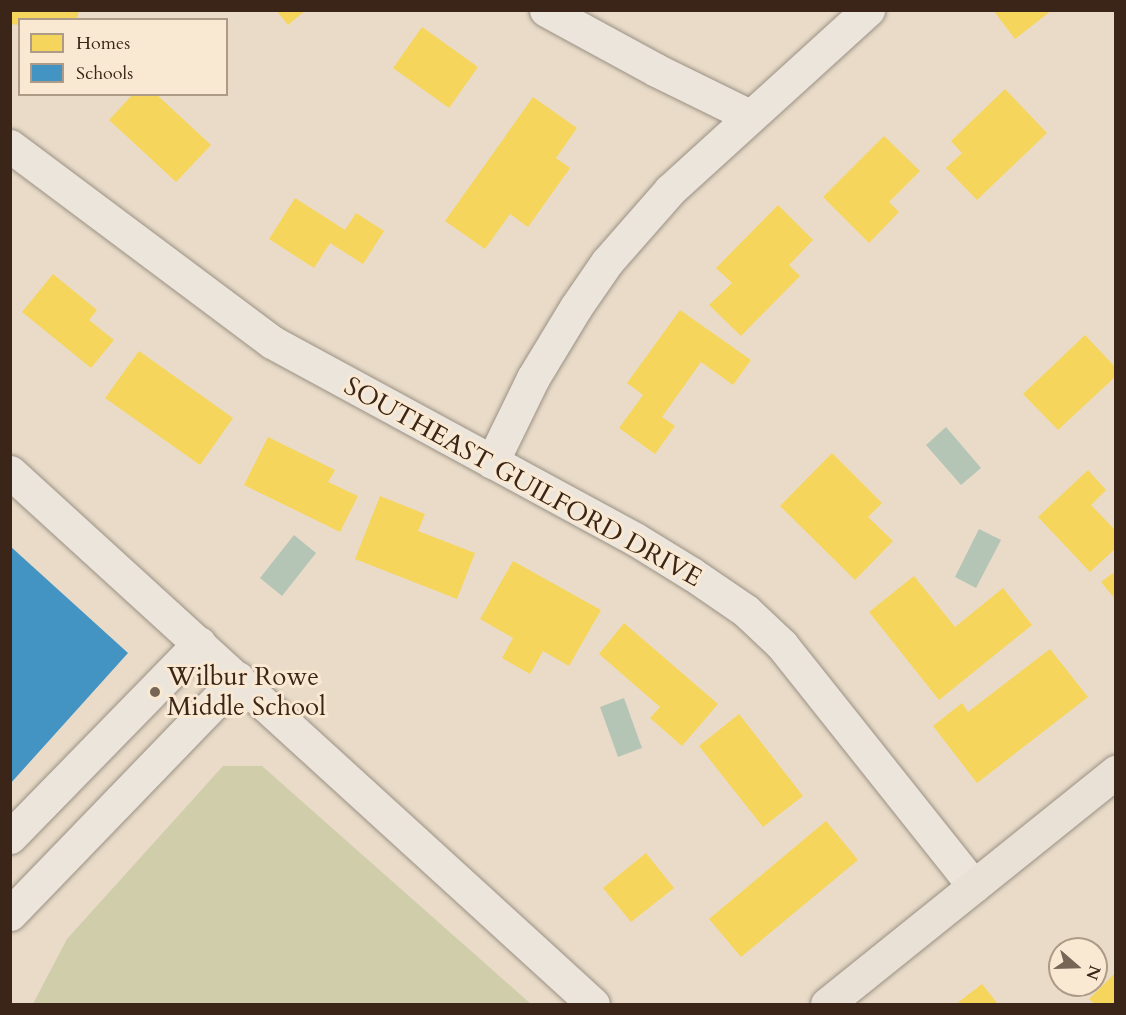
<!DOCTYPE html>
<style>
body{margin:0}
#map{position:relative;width:1126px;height:1015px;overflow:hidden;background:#e9dbc8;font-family:Cardo,serif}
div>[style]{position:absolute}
.green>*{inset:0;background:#cfcdaa}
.water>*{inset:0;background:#b4c5b6}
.homes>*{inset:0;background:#f6d55c}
.schools>*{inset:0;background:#4393c3}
.roads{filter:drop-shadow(0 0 2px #9b9184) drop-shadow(0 0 2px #9b9184)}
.minor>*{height:33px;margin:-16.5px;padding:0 16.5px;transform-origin:16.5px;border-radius:16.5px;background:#ece5dc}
.major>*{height:33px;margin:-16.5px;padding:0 16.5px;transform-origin:16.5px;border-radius:16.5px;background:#e9e1d6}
.dots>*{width:16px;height:16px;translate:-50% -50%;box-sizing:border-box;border:3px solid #fae9d2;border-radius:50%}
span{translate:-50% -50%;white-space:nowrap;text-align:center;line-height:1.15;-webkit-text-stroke:6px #fae9d2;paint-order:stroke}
.street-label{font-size:26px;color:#3a2518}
.poi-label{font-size:26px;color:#3a2518}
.left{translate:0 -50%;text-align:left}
.frame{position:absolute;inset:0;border:12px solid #3a2518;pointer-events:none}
.legend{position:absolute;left:18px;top:18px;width:210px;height:78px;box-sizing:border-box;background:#fae9d2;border:2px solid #ad9b88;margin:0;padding:8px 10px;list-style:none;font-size:18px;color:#3a2518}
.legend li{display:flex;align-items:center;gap:12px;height:30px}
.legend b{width:30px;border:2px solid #ad9b88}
.north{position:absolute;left:1048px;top:937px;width:60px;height:60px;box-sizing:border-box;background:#fae9d2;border:2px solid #ad9b88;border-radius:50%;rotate:110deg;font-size:16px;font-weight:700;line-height:24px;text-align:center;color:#3a2518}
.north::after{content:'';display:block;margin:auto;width:21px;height:27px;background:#776556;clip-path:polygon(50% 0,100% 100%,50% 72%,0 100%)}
</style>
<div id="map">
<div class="green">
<i style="clip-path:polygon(223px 766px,262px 766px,531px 1004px,33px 1004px,67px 939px)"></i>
</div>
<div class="water">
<i style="clip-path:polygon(946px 427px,981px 468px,961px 485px,926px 445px)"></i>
<i style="clip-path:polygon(979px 529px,1001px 540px,976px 588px,955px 577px)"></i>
<i style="clip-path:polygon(294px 535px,316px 553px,282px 596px,260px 578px)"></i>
<i style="clip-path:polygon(624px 698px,642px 748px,618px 757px,600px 707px)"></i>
</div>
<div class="homes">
<i style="clip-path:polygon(10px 10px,79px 10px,77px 20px,20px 20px,20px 25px,10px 24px)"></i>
<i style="clip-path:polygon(276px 10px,306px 10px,288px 25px)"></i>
<i style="clip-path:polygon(993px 10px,1052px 10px,1015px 39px)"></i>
<i style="clip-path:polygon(422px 27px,478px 67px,449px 108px,393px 68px)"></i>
<i style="clip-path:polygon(1005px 89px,1047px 133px,977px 200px,946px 168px,962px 153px,951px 141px)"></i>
<i style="clip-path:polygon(133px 94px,156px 94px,211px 145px,176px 182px,109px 120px)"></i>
<i style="clip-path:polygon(533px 97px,577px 128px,556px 158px,570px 168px,528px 227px,510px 214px,485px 249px,445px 221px)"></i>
<i style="clip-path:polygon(884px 136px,920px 171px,889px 202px,899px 212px,869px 243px,823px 197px)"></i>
<i style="clip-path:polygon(295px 198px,345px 230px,356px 213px,384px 231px,363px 264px,330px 243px,314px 268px,269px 239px)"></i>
<i style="clip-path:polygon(778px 205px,813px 240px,789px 265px,800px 276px,741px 336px,709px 305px,732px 283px,716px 268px)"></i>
<i style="clip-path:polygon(53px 274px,97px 310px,89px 320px,114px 340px,91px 368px,22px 312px)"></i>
<i style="clip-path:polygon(680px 310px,751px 360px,733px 385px,701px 362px,662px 417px,675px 426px,655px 454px,619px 428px,643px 395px,627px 383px)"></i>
<i style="clip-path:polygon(1085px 335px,1116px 368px,1116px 376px,1058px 430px,1023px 394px)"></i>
<i style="clip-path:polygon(139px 351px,233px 418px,200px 465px,105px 398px)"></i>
<i style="clip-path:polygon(268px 437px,335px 470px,328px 482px,358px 496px,340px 532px,244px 485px)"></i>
<i style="clip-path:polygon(832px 453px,882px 503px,868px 517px,893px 541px,855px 580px,780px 506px)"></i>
<i style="clip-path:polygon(1088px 470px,1106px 490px,1091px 505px,1116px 531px,1116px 548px,1090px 572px,1038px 517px)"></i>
<i style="clip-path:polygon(380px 496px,425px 514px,418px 531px,475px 553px,457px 599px,355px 559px)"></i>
<i style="clip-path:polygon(513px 561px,601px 610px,569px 666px,543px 651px,530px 674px,502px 658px,513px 638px,480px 619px)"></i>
<i style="clip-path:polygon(1116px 571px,1116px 600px,1101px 582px)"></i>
<i style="clip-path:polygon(914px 576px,955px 627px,1003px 588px,1032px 625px,939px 700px,869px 612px)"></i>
<i style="clip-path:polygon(624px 623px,718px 704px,682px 746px,650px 718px,660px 707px,599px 654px)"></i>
<i style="clip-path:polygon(1050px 649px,1088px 697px,977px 783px,933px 726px,962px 703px,968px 712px)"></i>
<i style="clip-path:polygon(739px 714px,803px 796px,763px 827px,699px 746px)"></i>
<i style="clip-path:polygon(826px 821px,858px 860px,741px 957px,709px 919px)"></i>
<i style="clip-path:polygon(646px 853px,674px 888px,631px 922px,603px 888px)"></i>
<i style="clip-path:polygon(1116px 972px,1116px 1004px,1095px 1004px,1089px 999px)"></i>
<i style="clip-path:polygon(982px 984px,998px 1004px,956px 1004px)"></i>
</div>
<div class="schools">
<i style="clip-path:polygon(10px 546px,128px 653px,10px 784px)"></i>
</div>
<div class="roads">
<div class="minor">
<i style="left:546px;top:10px;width:125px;rotate:28.6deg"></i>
<i style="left:656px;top:70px;width:105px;rotate:26.1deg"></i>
<i style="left:10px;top:146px;width:327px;rotate:36.8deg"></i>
<i style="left:272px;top:342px;width:413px;rotate:28.5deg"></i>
<i style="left:635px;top:539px;width:67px;rotate:31.6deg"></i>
<i style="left:692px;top:574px;width:65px;rotate:34.4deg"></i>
<i style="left:746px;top:611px;width:50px;rotate:43.4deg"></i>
<i style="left:782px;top:645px;width:308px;rotate:51.5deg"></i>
<i style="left:492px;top:462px;width:93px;rotate:-64deg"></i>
<i style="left:533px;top:378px;width:83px;rotate:-58.8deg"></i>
<i style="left:576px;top:307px;width:55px;rotate:-55.4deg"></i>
<i style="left:607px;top:262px;width:96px;rotate:-48.8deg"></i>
<i style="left:670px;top:190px;width:268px;rotate:-42.3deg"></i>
<i style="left:10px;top:472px;width:789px;rotate:42.38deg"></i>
<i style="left:10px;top:837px;width:271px;rotate:-45.7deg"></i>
<i style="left:10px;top:914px;width:328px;rotate:-46deg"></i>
</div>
<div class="major">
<i style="left:827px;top:1004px;width:371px;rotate:-38.8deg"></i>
</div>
</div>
<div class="dots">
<i style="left:155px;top:692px;background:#776556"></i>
</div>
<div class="street-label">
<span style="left:523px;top:482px;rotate:29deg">SOUTHEAST GUILFORD DRIVE</span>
</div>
<div class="poi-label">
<span class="left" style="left:167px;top:692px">Wilbur Rowe<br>Middle School</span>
</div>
<div class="frame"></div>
<ul class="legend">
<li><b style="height:16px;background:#f6d55c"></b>Homes</li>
<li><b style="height:16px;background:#4393c3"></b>Schools</li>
</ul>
<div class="north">N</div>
</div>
